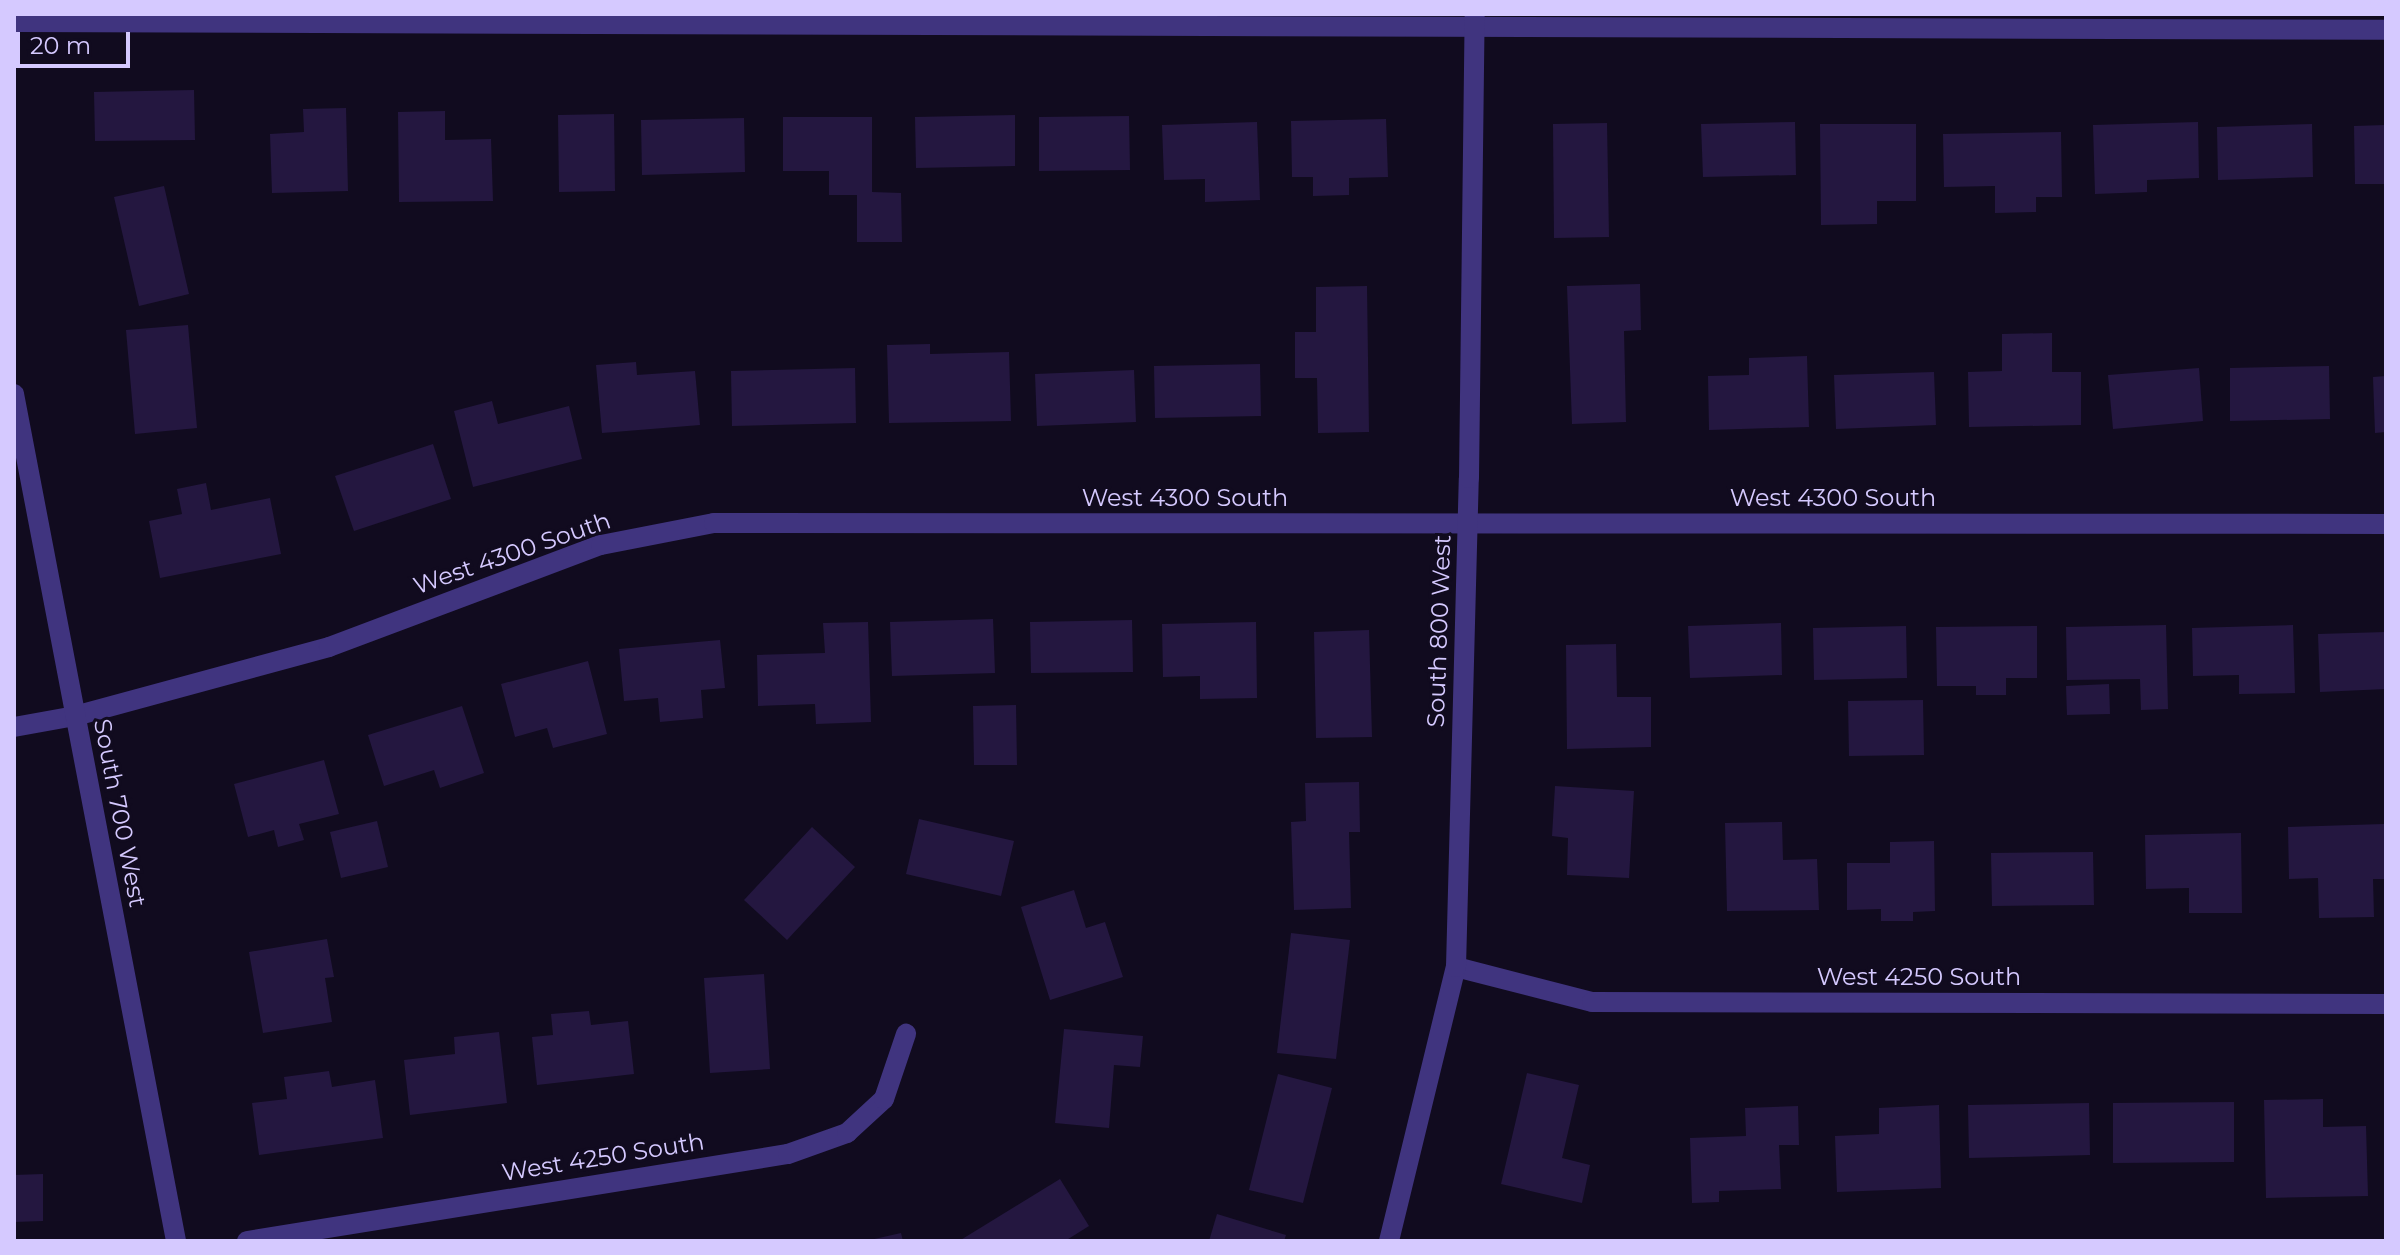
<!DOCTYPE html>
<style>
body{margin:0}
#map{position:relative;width:2400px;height:1255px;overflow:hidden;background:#110b1f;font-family:Montserrat,sans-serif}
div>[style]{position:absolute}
.building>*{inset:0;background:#241740}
.minor>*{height:20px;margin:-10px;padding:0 10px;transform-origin:10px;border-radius:10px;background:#40347f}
.tertiary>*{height:20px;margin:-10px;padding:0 10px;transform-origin:10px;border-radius:10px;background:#40347f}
span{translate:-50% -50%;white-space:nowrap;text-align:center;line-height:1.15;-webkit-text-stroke:6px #110b1f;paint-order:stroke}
.street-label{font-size:24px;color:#d5c9ff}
.frame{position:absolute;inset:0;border:16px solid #d5c9ff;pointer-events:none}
.scale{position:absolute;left:16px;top:32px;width:114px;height:36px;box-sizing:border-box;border:4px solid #d5c9ff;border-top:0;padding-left:10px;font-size:24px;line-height:28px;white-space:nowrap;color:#d5c9ff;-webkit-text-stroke:6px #110b1f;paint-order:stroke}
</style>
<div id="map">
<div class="building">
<i style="clip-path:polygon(194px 90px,195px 140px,95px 141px,94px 92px)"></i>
<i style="clip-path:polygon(346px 108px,348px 191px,272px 193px,270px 134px,304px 132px,303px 109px)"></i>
<i style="clip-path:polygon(445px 111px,445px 140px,491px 139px,493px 201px,399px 202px,398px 112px)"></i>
<i style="clip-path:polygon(614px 114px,615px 191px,559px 192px,558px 115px)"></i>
<i style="clip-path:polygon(1015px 115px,1015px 166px,916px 168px,915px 117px)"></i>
<i style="clip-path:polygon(1129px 116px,1130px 170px,1039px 171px,1039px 117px)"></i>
<i style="clip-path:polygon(783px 117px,872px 117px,872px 192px,901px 193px,902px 242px,857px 242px,857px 195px,829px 195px,829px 171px,783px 171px)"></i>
<i style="clip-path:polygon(744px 118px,745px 172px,642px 175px,641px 120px)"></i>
<i style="clip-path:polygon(1386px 119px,1388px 177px,1349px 178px,1349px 195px,1313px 196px,1313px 177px,1292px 177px,1291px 121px)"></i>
<i style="clip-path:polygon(1257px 122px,1260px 200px,1205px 202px,1205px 179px,1164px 180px,1162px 125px)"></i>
<i style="clip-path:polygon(1795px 122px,1796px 175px,1703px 177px,1701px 124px)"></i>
<i style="clip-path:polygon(2198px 122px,2199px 178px,2147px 180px,2147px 192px,2095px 194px,2093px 125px)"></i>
<i style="clip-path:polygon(1607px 123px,1609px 237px,1554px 238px,1553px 124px)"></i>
<i style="clip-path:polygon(1820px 124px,1916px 124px,1916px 201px,1877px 201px,1877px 224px,1821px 225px)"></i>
<i style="clip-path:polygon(2312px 124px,2313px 177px,2218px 180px,2217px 127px)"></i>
<i style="clip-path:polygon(2386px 125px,2386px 184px,2355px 184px,2354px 126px)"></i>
<i style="clip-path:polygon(2061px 132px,2062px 197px,2036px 197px,2036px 212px,1995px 213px,1995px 186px,1944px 187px,1943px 134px)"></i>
<i style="clip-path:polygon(164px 186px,189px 294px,139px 306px,114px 197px)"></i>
<i style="clip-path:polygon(1640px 284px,1641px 330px,1624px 331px,1626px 422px,1572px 424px,1567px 286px)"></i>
<i style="clip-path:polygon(1367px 286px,1369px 432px,1318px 433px,1317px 378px,1295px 378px,1295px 332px,1316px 332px,1316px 287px)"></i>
<i style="clip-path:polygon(188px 325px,197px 428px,135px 434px,126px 330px)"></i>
<i style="clip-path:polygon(2052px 333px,2052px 372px,2081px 372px,2081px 425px,1969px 427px,1968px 372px,2002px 371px,2002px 334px)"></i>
<i style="clip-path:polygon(930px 344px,930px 354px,1009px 352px,1011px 421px,889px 423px,887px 345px)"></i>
<i style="clip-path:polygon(1807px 356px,1809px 427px,1709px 430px,1708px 376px,1749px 375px,1749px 358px)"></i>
<i style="clip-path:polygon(636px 362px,637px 375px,695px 371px,700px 425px,602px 433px,596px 365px)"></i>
<i style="clip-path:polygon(1260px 364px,1261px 416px,1155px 418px,1154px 366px)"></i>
<i style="clip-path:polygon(2329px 366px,2330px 419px,2230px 421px,2230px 368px)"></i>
<i style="clip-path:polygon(855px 368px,856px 423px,732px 426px,731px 371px)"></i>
<i style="clip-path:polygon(2199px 368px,2203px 421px,2113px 429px,2108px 375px)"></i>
<i style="clip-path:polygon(1134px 370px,1136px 422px,1037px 426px,1035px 374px)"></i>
<i style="clip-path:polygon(1934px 372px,1936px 425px,1836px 429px,1834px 375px)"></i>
<i style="clip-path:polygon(2386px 376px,2386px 432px,2375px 433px,2373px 377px)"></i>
<i style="clip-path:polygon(492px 401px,498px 424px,569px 406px,582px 459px,473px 487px,454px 411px)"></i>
<i style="clip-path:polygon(433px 444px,451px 499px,354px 531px,335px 476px)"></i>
<i style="clip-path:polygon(206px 483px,211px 510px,270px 498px,281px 554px,160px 578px,149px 521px,182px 514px,177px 489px)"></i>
<i style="clip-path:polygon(993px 619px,995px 673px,892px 676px,890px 622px)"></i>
<i style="clip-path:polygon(1132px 620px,1133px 672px,1031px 673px,1030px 622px)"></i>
<i style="clip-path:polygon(868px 622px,871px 722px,816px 724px,815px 704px,758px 706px,757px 655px,825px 653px,823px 623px)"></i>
<i style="clip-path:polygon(1256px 622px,1257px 698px,1200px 699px,1200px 676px,1163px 677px,1162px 624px)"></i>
<i style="clip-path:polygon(1781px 623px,1782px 675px,1690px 678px,1688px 626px)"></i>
<i style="clip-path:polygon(2166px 625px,2168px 709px,2141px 710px,2140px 679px,2067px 680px,2066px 627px)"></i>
<i style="clip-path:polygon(2293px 625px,2295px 693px,2239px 694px,2239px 675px,2193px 676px,2192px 628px)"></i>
<i style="clip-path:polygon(1906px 626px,1907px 678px,1814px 680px,1813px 628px)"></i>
<i style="clip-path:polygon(2037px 626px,2037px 678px,2006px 678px,2006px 695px,1976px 695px,1976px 686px,1937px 686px,1936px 627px)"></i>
<i style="clip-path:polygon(1369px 630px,1372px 737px,1316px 738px,1314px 632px)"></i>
<i style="clip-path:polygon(2386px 632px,2386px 689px,2320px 692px,2318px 634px)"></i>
<i style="clip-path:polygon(720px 640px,725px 688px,701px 690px,703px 718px,660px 722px,658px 698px,624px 701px,619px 649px)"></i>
<i style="clip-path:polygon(1616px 644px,1617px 697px,1651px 697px,1651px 747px,1567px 749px,1566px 645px)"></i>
<i style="clip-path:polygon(588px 661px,607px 734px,553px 748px,547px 728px,515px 737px,501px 684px)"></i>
<i style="clip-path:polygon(2109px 684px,2110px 714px,2067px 715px,2066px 686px)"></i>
<i style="clip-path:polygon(1923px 700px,1924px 755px,1849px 756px,1848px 701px)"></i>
<i style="clip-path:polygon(1016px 705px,1017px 765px,974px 765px,973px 706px)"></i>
<i style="clip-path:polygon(462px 706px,484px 773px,440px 788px,434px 770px,384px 786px,368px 735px)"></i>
<i style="clip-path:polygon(324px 760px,339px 814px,299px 824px,304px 840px,278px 847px,274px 830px,248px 837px,234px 784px)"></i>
<i style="clip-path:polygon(1359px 782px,1360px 832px,1349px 832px,1351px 908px,1294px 910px,1291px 822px,1306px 821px,1305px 783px)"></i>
<i style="clip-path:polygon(1555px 786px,1634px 791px,1629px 878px,1567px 875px,1568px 838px,1552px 836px)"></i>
<i style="clip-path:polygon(919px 819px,1014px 841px,1001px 896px,906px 874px)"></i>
<i style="clip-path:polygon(377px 821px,388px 867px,341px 878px,330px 832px)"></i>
<i style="clip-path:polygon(1782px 822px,1783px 860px,1817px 859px,1819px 910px,1727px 911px,1725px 823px)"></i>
<i style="clip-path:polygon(2384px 824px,2385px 879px,2373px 879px,2374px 917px,2319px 918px,2318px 878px,2289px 879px,2288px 827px)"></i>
<i style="clip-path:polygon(812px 827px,855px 867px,787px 940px,744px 900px)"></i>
<i style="clip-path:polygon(2241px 833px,2242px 913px,2189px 913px,2189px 888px,2146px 889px,2145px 835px)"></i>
<i style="clip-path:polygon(1934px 841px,1935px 911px,1913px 912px,1913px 921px,1881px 921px,1881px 909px,1847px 910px,1847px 863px,1890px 863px,1890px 842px)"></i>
<i style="clip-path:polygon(2093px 852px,2094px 905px,1992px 906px,1991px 853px)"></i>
<i style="clip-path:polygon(1074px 890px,1086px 928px,1105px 922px,1123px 977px,1050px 1000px,1021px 907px)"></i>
<i style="clip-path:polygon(1291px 933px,1350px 940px,1336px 1059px,1277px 1053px)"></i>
<i style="clip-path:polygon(327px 939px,334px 977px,325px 978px,332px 1022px,263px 1033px,249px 952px)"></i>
<i style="clip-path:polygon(764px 974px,770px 1069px,710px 1073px,704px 978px)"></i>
<i style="clip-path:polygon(589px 1011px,591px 1025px,628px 1021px,634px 1074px,537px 1085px,532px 1037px,553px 1035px,551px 1014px)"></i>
<i style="clip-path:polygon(1064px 1029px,1143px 1036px,1140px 1067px,1114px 1065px,1109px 1128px,1055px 1123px)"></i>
<i style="clip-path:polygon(499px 1032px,507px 1103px,410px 1115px,404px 1060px,455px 1054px,454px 1037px)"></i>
<i style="clip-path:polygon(329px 1071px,332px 1087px,375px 1080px,383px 1138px,259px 1155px,252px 1103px,287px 1099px,284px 1077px)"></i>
<i style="clip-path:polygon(1527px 1073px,1579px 1085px,1562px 1158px,1590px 1165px,1582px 1203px,1501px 1184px)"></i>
<i style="clip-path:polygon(1278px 1074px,1332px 1088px,1303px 1203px,1249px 1190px)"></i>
<i style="clip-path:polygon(2323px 1099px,2323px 1127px,2366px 1126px,2368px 1196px,2266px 1198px,2264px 1100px)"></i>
<i style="clip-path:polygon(2234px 1102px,2234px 1162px,2113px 1163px,2113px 1103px)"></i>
<i style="clip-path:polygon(2089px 1103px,2090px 1155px,1969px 1158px,1968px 1105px)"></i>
<i style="clip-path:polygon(1939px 1105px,1941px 1188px,1837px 1192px,1835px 1136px,1879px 1134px,1879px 1108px)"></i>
<i style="clip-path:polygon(1798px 1106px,1799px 1145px,1779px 1145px,1781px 1189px,1719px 1191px,1719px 1202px,1692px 1203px,1690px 1138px,1746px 1136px,1745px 1108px)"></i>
<i style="clip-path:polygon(43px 1174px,43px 1221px,14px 1222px,14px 1175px)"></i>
<i style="clip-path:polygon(1060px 1179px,1089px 1226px,1065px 1241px,959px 1241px)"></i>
<i style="clip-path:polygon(1217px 1214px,1286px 1235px,1284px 1241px,1209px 1241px)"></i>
<i style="clip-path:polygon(901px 1233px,903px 1241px,870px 1241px,870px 1240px)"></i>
</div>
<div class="minor">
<i style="left:14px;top:22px;width:2372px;rotate:0.19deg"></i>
<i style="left:14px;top:727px;width:62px;rotate:-10.2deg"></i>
<i style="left:75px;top:716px;width:263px;rotate:-15.2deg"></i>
<i style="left:329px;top:647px;width:290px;rotate:-20.6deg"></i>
<i style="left:601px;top:545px;width:115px;rotate:-11deg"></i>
<i style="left:714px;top:523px;width:1672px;rotate:0.03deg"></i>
<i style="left:1456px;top:967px;width:140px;rotate:14.4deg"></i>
<i style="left:1592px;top:1002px;width:794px;rotate:0.14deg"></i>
<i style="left:247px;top:1241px;width:548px;rotate:-9.14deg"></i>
<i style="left:788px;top:1154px;width:63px;rotate:-19.6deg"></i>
<i style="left:847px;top:1133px;width:50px;rotate:-42.6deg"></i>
<i style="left:884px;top:1099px;width:69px;rotate:-71.3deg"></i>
<i style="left:1389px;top:1241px;width:282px;rotate:-76.3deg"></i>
<i style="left:1456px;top:967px;width:489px;rotate:-88.5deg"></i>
<i style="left:1469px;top:478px;width:464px;rotate:-89.3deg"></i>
</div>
<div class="tertiary">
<i style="left:14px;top:394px;width:862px;rotate:79.17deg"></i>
</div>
<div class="street-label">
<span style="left:1185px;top:498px">West 4300 South</span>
<span style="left:1833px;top:498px">West 4300 South</span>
<span style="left:512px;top:553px;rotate:-19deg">West 4300 South</span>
<span style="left:1439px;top:631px;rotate:-88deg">South 800 West</span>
<span style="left:120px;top:813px;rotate:79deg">South 700 West</span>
<span style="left:1919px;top:977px">West 4250 South</span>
<span style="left:603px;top:1157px;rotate:-9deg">West 4250 South</span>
</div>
<div class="frame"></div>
<div class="scale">20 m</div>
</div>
